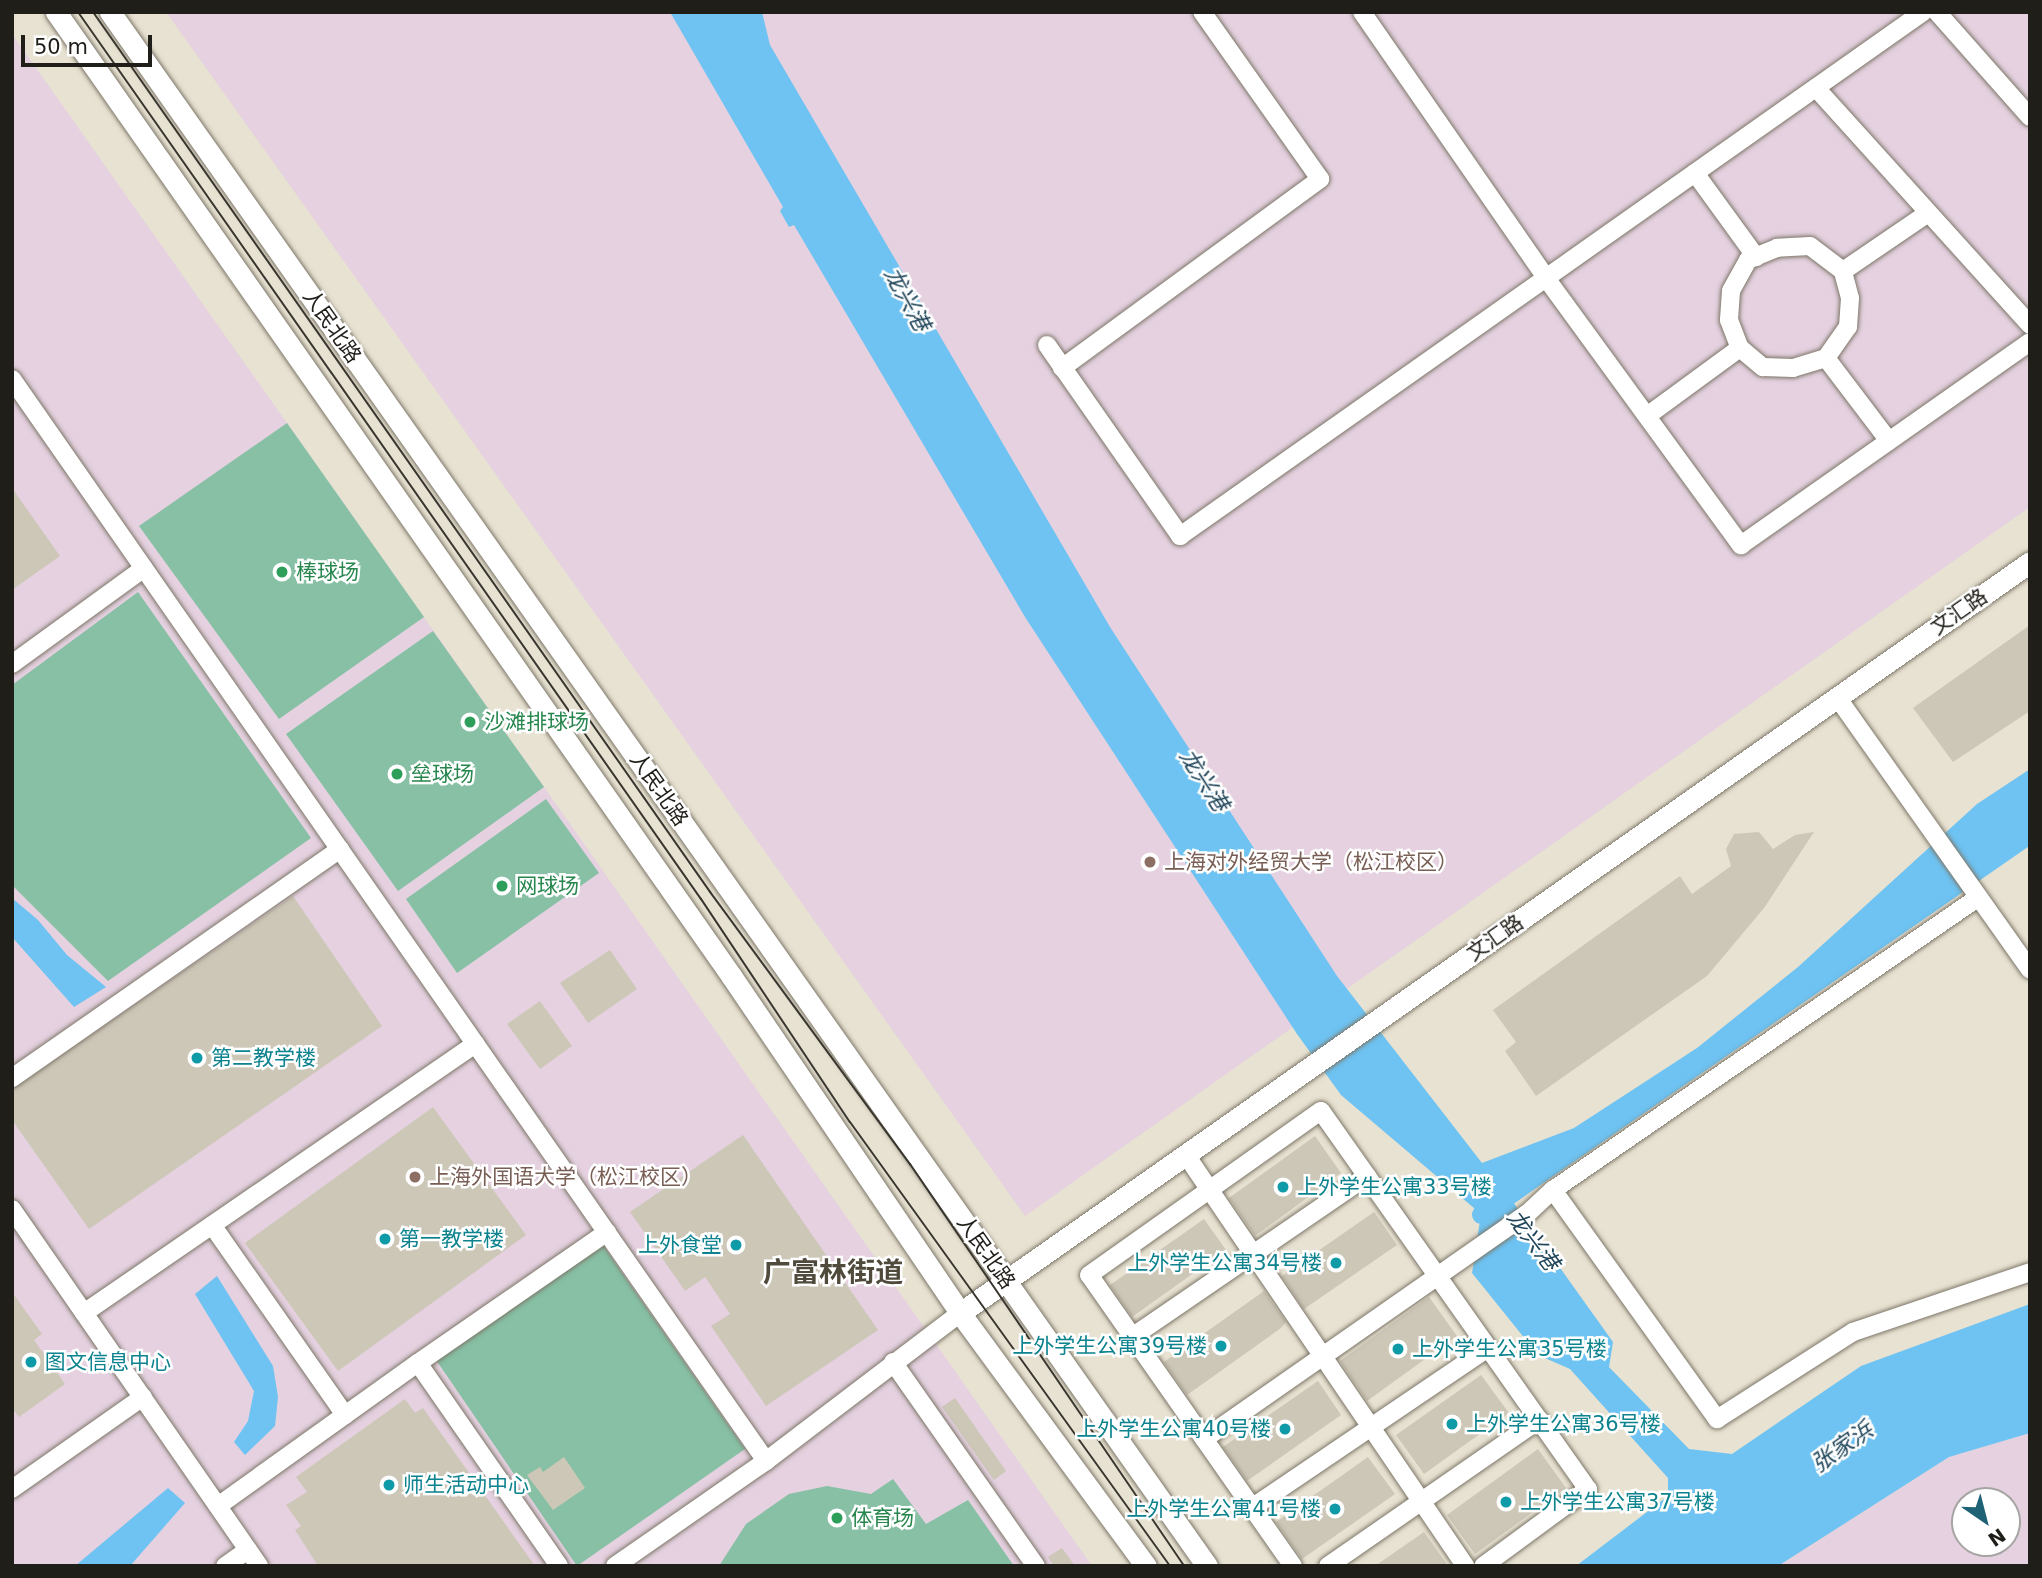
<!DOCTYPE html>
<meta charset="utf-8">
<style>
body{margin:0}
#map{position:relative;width:2042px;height:1578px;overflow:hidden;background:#e8e2d2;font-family:"DejaVu Sans","Noto Sans SC",sans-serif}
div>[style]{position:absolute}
.education>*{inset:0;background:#e5d1e0}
.green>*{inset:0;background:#87c0a5}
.water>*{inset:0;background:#6ec3f2}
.canal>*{height:19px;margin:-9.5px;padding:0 9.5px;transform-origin:9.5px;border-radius:9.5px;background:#6ec3f2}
.building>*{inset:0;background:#cdc7b8}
.roads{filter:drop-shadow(0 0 2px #7d7769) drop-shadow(0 0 2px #7d7769)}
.minor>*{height:18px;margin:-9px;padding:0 9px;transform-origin:9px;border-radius:9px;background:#fff}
.major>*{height:21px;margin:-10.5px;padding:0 10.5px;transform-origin:10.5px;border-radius:10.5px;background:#fff}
.tram>*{height:2px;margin:-1px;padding:0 1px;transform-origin:1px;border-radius:1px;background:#38362e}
.dots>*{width:19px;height:19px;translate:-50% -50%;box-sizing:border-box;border:4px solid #fff;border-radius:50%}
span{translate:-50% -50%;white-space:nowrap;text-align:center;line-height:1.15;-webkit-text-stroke:5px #fff;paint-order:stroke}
.street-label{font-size:21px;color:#201e18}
.leisure-label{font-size:21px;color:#27864d}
.left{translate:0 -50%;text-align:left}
.education-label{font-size:21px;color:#785e54}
.culture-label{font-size:21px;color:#0d838f}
.right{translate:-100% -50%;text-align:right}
.water-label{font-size:23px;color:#22475b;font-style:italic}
.district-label{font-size:28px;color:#504a3d;font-weight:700}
.frame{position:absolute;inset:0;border:14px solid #201e18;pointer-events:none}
.north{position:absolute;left:1951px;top:1487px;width:70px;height:70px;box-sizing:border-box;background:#fff;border:2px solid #a6a5a3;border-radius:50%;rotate:145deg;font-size:19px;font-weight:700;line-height:28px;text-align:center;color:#201e18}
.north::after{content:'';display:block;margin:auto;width:24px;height:32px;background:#1f6275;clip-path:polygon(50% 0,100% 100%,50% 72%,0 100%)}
.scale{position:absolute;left:21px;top:35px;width:131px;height:32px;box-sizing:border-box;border:4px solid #201e18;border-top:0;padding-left:9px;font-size:21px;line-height:24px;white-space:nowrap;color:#201e18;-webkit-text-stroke:5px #fff;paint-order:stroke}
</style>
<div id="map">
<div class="education">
<i style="clip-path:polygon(166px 12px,2030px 12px,2030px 507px,1025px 1216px)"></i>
<i style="clip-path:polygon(12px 34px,544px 787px,1092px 1566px,12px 1566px)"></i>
<i style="clip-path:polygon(evenodd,2030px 1433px,2030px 1566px,1778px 1566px,1949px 1457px,2030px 1433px,1965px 1501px,2007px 1501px,2007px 1543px,1965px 1543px,1965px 1501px)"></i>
</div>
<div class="green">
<i style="clip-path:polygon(287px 423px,424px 617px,279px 719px,139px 526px)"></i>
<i style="clip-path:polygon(138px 592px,311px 838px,108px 981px,12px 885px,12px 685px)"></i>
<i style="clip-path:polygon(433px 631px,544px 787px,398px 891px,286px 734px)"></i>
<i style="clip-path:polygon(546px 799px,599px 873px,457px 973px,406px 899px)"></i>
<i style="clip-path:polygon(600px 1241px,745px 1449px,577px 1566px,434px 1357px)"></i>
<i style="clip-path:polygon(893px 1479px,926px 1524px,968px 1500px,1014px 1566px,719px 1566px,746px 1524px,789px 1494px,827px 1486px,871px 1494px)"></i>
</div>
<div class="water">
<i style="clip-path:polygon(670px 12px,762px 12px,770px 45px,1110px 627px,1337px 976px,1482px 1163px,1574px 1128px,1697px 1048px,1798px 967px,1977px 804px,2030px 769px,2030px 827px,1508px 1195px,1613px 1342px,1609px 1367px,1689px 1449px,1732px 1454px,1861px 1366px,2030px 1304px,2030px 1433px,1949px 1457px,1778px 1566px,1576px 1566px,1668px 1496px,1668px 1478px,1570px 1369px,1538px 1355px,1472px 1273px,1481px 1214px,1341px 1095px,1297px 1034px,1025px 617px,794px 225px,789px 227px,780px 211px,783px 207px)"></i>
<i style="clip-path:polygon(12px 898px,38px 920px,67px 955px,106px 987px,74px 1007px,12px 937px)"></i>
<i style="clip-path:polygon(217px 1276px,273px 1366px,278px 1397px,275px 1426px,245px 1455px,234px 1442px,248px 1421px,254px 1391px,195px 1294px)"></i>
<i style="clip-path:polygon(168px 1488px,185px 1503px,130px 1566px,75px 1566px)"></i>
</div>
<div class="canal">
<i style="left:1481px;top:1214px;width:668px;rotate:-34.76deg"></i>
</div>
<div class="building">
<i style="clip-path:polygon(12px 488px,60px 556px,12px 590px)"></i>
<i style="clip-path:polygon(2030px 625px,2030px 711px,1953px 762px,1913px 708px)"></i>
<i style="clip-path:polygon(1759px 832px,1773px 849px,1795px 835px,1814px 832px,1764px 908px,1707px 976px,1536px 1096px,1505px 1051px,1516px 1042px,1493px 1010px,1680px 876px,1692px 894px,1731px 866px,1726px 849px,1734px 834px)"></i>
<i style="clip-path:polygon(293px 896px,382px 1026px,89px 1229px,12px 1120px,12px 1089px)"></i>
<i style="clip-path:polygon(610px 950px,637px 989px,588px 1023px,560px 983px)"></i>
<i style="clip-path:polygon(540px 1001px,572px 1046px,540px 1069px,507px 1024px)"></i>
<i style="clip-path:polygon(433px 1107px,526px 1235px,338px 1371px,245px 1243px)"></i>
<i style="clip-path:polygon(743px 1135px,878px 1330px,766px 1406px,711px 1326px,730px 1314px,705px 1277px,685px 1291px,630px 1212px)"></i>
<i style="clip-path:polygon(1315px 1136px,1341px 1173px,1255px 1236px,1229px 1198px)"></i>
<i style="clip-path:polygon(1374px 1212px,1397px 1245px,1304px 1309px,1282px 1276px)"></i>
<i style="clip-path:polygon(1204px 1219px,1226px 1250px,1132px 1317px,1110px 1285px)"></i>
<i style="clip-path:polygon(1264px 1291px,1286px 1322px,1281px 1328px,1187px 1395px,1164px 1362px)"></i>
<i style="clip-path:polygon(12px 1292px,42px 1334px,34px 1340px,65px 1384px,19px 1417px,12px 1408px)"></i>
<i style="clip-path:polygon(1429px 1297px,1457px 1336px,1367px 1401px,1340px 1361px)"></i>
<i style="clip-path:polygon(1481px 1375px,1509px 1413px,1424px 1474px,1396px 1435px)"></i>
<i style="clip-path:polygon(1318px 1381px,1341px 1415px,1247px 1481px,1223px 1447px)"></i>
<i style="clip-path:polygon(955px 1398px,1006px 1471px,994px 1480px,942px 1407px)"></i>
<i style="clip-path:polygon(405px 1399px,415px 1413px,423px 1408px,535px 1566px,318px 1566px,295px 1530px,301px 1526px,286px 1505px,307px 1492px,296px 1477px)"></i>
<i style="clip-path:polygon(1538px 1449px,1566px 1488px,1475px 1554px,1447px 1515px)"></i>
<i style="clip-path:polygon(564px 1457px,585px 1488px,553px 1510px,527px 1475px,540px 1467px,543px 1472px)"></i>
<i style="clip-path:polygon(1368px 1457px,1395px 1494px,1302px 1559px,1276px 1522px)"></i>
<i style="clip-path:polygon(1424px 1532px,1448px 1566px,1375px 1566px)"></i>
<i style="clip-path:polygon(1062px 1548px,1075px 1566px,1054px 1566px,1048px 1557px)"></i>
</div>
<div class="roads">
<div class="minor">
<i style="left:1362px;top:12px;width:323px;rotate:55.3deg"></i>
<i style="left:1546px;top:278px;width:331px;rotate:53.9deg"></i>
<i style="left:1741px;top:545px;width:353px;rotate:-35.1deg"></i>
<i style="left:1937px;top:12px;width:140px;rotate:48.5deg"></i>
<i style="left:1816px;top:88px;width:319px;rotate:47.9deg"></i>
<i style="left:1695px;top:173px;width:104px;rotate:54deg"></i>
<i style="left:1843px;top:271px;width:41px;rotate:-142.9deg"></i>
<i style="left:1810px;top:246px;width:33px;rotate:177deg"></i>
<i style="left:1777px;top:248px;width:31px;rotate:158deg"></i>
<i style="left:1748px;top:260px;width:35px;rotate:119deg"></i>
<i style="left:1731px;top:291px;width:29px;rotate:94deg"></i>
<i style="left:1729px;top:320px;width:30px;rotate:69deg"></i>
<i style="left:1740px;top:348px;width:30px;rotate:40deg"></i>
<i style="left:1763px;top:367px;width:30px;rotate:2deg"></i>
<i style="left:1793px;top:368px;width:34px;rotate:-17deg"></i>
<i style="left:1826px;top:358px;width:38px;rotate:-55deg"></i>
<i style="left:1848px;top:327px;width:29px;rotate:-86deg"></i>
<i style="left:1850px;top:298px;width:28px;rotate:-105deg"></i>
<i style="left:1843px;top:271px;width:103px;rotate:-34.3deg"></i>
<i style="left:1047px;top:345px;width:233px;rotate:55.1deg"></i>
<i style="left:1180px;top:536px;width:909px;rotate:-35.19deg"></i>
<i style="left:1826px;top:358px;width:104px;rotate:52.8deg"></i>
<i style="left:1062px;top:368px;width:320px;rotate:-36.2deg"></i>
<i style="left:1320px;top:179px;width:204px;rotate:-125.2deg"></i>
<i style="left:12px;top:379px;width:1319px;rotate:55.13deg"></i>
<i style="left:1647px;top:416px;width:115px;rotate:-36.2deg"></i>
<i style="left:12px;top:664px;width:163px;rotate:-36deg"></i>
<i style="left:1837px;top:697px;width:334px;rotate:54.7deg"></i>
<i style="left:12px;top:1078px;width:400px;rotate:-34.9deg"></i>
<i style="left:1186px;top:1155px;width:497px;rotate:55.8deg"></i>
<i style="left:1553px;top:1190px;width:282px;rotate:54.4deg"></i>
<i style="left:1717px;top:1419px;width:161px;rotate:-32.6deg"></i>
<i style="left:1853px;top:1332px;width:187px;rotate:-18.7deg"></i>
<i style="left:12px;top:1209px;width:434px;rotate:55.3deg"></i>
<i style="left:212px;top:1225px;width:232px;rotate:55deg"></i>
<i style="left:84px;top:1313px;width:475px;rotate:-34.5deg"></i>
<i style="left:1132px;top:1337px;width:285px;rotate:-34.4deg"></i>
<i style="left:893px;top:1362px;width:249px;rotate:55deg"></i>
<i style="left:418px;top:1363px;width:230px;rotate:-34.7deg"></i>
<i style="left:1204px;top:1439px;width:395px;rotate:-34.9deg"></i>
<i style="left:1528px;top:1213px;width:34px;rotate:-43deg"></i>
<i style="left:1553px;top:1190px;width:513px;rotate:-34.53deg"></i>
<i style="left:12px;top:1489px;width:160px;rotate:-35.1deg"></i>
<i style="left:218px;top:1506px;width:246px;rotate:-35.6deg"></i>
<i style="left:418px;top:1363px;width:247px;rotate:55.2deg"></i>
<i style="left:1253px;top:1507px;width:284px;rotate:-34.1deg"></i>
<i style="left:225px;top:1566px;width:28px;rotate:-35deg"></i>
<i style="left:615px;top:1566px;width:184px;rotate:-34.8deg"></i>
<i style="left:766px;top:1461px;width:244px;rotate:-37.3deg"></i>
<i style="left:1293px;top:1566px;width:355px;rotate:-125deg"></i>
<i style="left:1089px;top:1275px;width:284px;rotate:-35.3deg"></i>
<i style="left:1321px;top:1111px;width:463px;rotate:54.8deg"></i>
<i style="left:1588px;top:1489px;width:130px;rotate:143.7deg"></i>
<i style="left:1328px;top:1566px;width:257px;rotate:-34.7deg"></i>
</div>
<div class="major">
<i style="left:56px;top:12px;width:1178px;rotate:54.99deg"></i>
<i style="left:732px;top:977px;width:406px;rotate:55.8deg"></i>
<i style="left:960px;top:1313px;width:314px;rotate:53.7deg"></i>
<i style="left:110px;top:12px;width:1902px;rotate:54.78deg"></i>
<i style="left:960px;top:1313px;width:1307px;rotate:-35.06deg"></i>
</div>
</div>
<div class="tram">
<i style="left:78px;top:12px;width:1084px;rotate:54.92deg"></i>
<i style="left:701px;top:899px;width:268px;rotate:56.3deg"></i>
<i style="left:850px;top:1122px;width:547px;rotate:54.22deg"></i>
<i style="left:93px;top:12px;width:1075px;rotate:54.96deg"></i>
<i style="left:710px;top:892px;width:338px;rotate:53.7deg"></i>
<i style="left:910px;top:1164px;width:486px;rotate:55.7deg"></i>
</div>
<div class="dots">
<i style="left:282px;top:572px;background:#2e9e5b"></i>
<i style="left:470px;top:722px;background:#2e9e5b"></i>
<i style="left:397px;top:774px;background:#2e9e5b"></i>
<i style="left:1150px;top:862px;background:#8d6e63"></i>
<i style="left:502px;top:886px;background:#2e9e5b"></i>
<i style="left:197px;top:1058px;background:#0f9aa8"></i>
<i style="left:415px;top:1177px;background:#8d6e63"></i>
<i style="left:1283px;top:1187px;background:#0f9aa8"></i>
<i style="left:385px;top:1239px;background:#0f9aa8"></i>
<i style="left:736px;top:1245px;background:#0f9aa8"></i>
<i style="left:1336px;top:1263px;background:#0f9aa8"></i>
<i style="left:1221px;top:1346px;background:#0f9aa8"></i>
<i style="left:1398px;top:1349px;background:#0f9aa8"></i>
<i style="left:31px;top:1362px;background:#0f9aa8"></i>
<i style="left:1452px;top:1424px;background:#0f9aa8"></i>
<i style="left:1285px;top:1429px;background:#0f9aa8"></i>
<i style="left:389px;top:1485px;background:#0f9aa8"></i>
<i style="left:1506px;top:1502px;background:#0f9aa8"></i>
<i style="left:1335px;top:1509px;background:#0f9aa8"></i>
<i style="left:837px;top:1518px;background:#2e9e5b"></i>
</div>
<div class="street-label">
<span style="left:332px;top:326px;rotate:55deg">人民北路</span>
<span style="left:1959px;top:612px;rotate:-35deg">文汇路</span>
<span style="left:659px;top:789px;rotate:55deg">人民北路</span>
<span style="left:1495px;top:938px;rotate:-35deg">文汇路</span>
<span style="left:986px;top:1252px;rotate:55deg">人民北路</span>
</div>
<div class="leisure-label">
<span class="left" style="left:296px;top:572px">棒球场</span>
<span class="left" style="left:484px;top:722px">沙滩排球场</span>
<span class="left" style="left:411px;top:774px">垒球场</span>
<span class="left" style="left:516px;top:886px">网球场</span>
<span class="left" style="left:851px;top:1518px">体育场</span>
</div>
<div class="education-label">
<span class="left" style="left:1164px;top:862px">上海对外经贸大学（松江校区）</span>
<span class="left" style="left:429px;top:1177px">上海外国语大学（松江校区）</span>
</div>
<div class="culture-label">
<span class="left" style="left:211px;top:1058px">第二教学楼</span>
<span class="left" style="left:1297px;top:1187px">上外学生公寓33号楼</span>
<span class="left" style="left:399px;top:1239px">第一教学楼</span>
<span class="right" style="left:722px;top:1245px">上外食堂</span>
<span class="right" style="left:1322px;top:1263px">上外学生公寓34号楼</span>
<span class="right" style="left:1207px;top:1346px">上外学生公寓39号楼</span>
<span class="left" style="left:1412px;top:1349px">上外学生公寓35号楼</span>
<span class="left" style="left:45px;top:1362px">图文信息中心</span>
<span class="left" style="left:1466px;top:1424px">上外学生公寓36号楼</span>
<span class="right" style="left:1271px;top:1429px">上外学生公寓40号楼</span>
<span class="left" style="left:403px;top:1485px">师生活动中心</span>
<span class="left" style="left:1520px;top:1502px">上外学生公寓37号楼</span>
<span class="right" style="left:1321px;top:1509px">上外学生公寓41号楼</span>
</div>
<div class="water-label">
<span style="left:907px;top:299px;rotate:61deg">龙兴港</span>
<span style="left:1204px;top:780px;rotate:57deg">龙兴港</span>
<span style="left:1533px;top:1240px;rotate:53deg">龙兴港</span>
<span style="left:1842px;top:1447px;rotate:-35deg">张家浜</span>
</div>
<div class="district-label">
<span style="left:833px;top:1273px">广富林街道</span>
</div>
<div class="frame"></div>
<div class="north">N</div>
<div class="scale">50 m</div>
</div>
